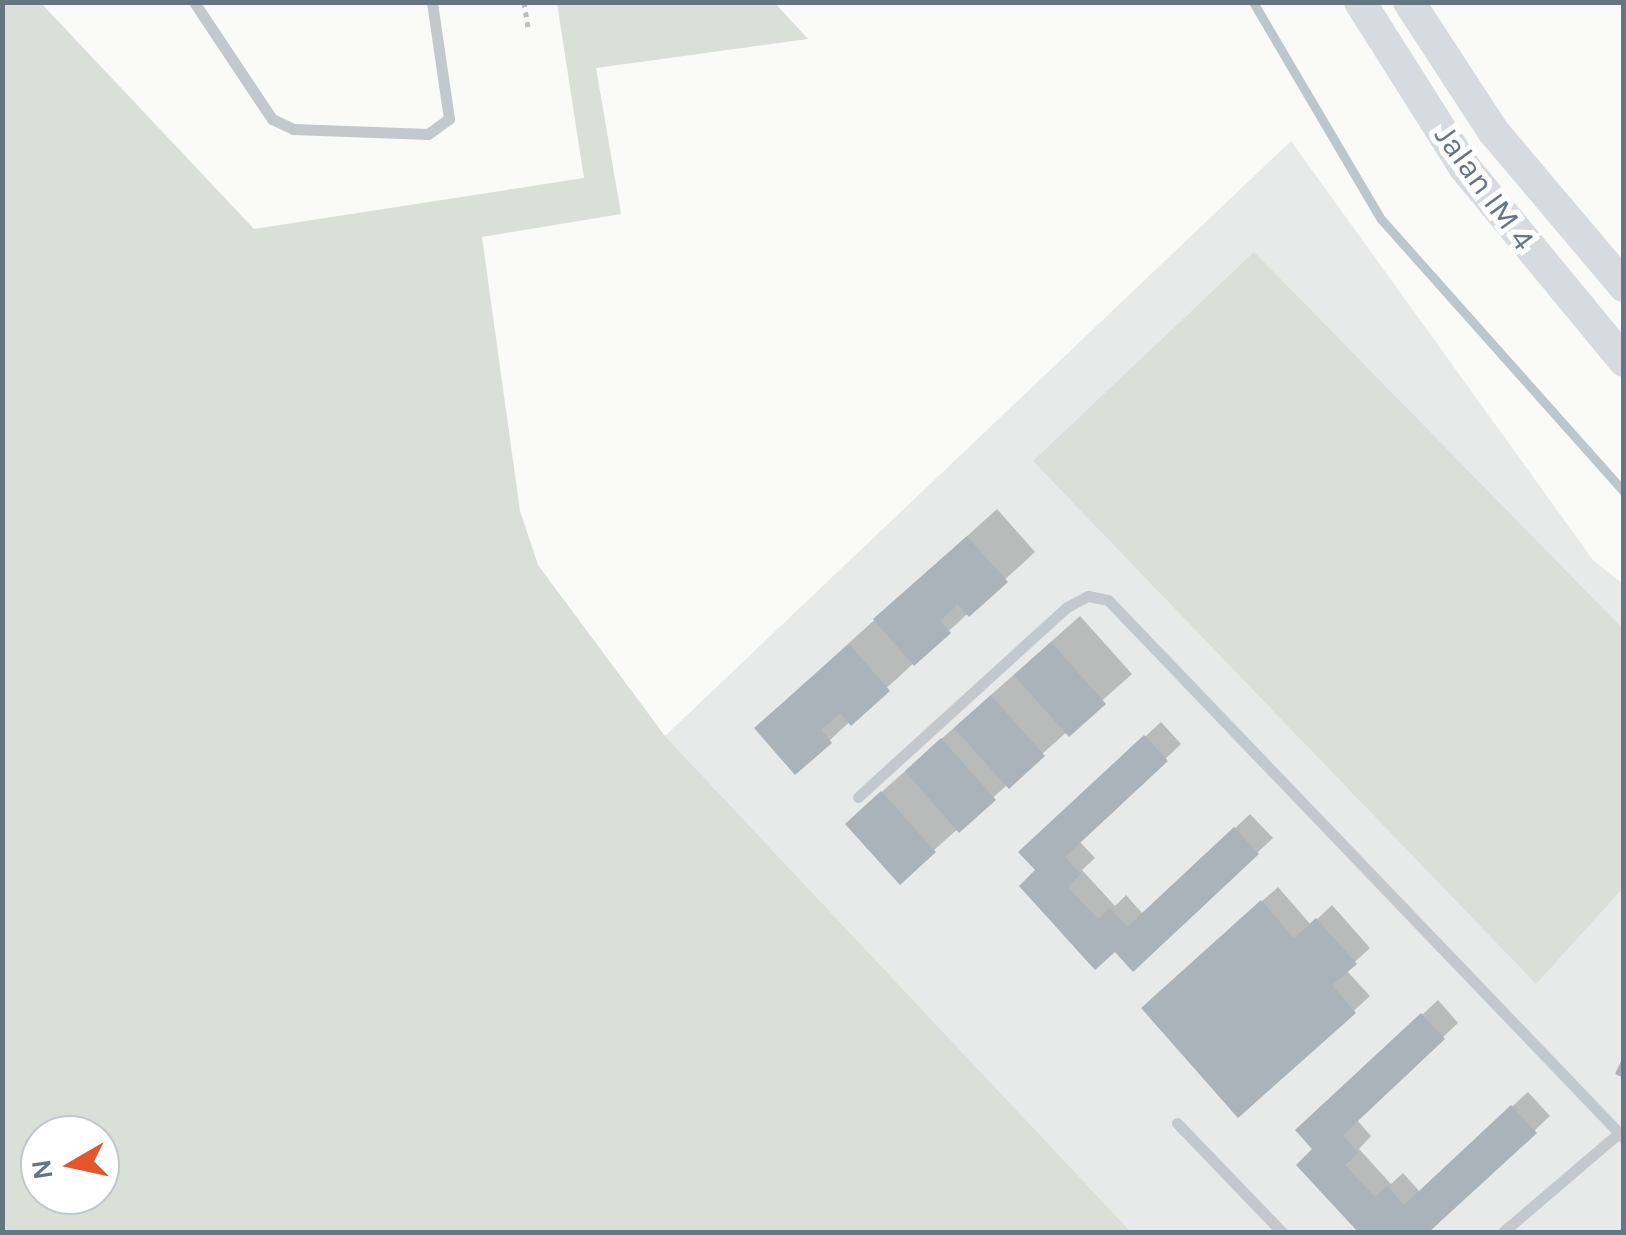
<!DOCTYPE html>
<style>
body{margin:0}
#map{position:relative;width:1626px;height:1235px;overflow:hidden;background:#fafaf8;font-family:Karla,sans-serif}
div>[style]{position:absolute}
.built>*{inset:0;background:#e8e9e9}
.green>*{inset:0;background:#dadfd7}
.shadow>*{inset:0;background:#0003}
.stream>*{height:9px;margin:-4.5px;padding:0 4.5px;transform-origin:4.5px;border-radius:4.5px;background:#bbc7cb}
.building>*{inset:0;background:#aab3b9}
.path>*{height:5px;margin-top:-2.5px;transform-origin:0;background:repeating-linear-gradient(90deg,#bbbfc2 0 5px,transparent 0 10px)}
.lane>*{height:11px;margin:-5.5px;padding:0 5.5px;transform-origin:5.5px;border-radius:5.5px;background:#c3c8cc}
.secondary>*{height:32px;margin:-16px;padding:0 16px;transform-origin:16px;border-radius:16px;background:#d6dbdf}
span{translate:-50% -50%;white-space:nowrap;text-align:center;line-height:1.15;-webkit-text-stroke:10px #fff;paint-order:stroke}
.street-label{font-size:32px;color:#657683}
.frame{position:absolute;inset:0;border:5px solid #657683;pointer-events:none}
.north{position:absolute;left:20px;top:1115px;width:100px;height:100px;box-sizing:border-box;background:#fff;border:2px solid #c1c8cd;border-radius:50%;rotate:261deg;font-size:28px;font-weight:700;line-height:40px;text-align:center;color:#657683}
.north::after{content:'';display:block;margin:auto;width:35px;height:45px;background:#e4572e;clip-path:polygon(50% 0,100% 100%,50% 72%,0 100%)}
</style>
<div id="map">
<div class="built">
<i style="clip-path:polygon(1291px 141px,1593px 560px,1623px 584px,1623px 1232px,1131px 1232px,665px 736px)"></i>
</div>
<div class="green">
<i style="clip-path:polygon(evenodd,2px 3px,41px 3px,254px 229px,584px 178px,557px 3px,775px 3px,808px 39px,596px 68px,621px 214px,482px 237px,520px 511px,538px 565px,665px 736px,1131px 1232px,3px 1232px,2px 3px,40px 1135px,100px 1135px,100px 1195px,40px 1195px,40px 1135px)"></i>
<i style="clip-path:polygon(1254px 252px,1623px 629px,1623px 888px,1536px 984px,1033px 461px)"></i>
</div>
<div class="shadow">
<i style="clip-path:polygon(997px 509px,1035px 552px,795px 772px,786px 700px)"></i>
<i style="clip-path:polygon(1080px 616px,1132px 674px,934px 850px,877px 796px)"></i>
<i style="clip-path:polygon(1161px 722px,1181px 744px,1079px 841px,1095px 858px,1082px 870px,1115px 906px,1126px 895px,1143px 914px,1250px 814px,1273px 838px,1133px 968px,1038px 870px,1036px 837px)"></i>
<i style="clip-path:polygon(1278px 887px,1311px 925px,1332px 905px,1370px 948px,1346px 970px,1370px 996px,1239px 1115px,1159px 993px)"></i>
<i style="clip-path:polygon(1438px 1000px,1458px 1023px,1356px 1119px,1371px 1136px,1359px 1149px,1391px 1184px,1403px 1173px,1420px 1192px,1528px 1092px,1550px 1116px,1426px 1232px,1398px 1232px,1392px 1226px,1362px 1232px,1299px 1165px,1315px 1148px,1314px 1115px)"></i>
</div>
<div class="stream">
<i style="left:1253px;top:2px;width:252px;rotate:59.5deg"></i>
<i style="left:1381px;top:219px;width:365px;rotate:48.3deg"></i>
</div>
<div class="building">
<i style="clip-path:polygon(967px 536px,1008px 582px,969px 617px,958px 604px,940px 621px,951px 633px,914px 666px,873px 619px)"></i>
<i style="clip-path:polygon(1051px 642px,1106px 704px,1069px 737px,1014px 675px)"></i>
<i style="clip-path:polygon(849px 644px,890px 691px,851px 726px,840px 713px,821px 730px,832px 743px,795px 775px,754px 728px)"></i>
<i style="clip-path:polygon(991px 695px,1045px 756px,1009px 789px,954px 728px)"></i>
<i style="clip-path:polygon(1144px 735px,1168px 761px,1065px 857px,1081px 874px,1068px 887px,1098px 919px,1110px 908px,1127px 927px,1234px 827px,1259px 854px,1133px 972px,1115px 952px,1095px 970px,1019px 886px,1035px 870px,1018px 852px)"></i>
<i style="clip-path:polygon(941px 738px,996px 800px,959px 833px,905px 771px)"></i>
<i style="clip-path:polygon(881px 791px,936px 852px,900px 885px,845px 824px)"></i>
<i style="clip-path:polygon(1261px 900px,1294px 938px,1316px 918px,1357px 964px,1332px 985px,1356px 1013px,1238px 1118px,1141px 1008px)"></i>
<i style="clip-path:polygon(1421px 1013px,1445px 1039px,1343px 1135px,1358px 1153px,1345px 1165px,1375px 1197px,1387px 1186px,1404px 1205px,1511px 1105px,1537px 1133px,1429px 1232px,1358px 1232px,1296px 1165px,1312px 1149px,1295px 1130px)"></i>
<i style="clip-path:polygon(1624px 1055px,1624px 1078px,1615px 1074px)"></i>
</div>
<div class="path">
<i style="left:524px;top:2px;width:26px;rotate:81deg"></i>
</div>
<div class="lane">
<i style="left:194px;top:2px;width:141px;rotate:56.3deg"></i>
<i style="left:272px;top:119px;width:23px;rotate:25deg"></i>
<i style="left:293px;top:129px;width:135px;rotate:2.1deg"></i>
<i style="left:428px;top:134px;width:26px;rotate:-36deg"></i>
<i style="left:449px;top:119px;width:118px;rotate:-98.3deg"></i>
<i style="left:858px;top:797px;width:282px;rotate:-42.3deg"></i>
<i style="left:1067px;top:607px;width:24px;rotate:-28deg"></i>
<i style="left:1088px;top:596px;width:20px;rotate:11deg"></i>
<i style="left:1108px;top:600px;width:745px;rotate:46.2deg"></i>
<i style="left:1177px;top:1123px;width:151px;rotate:46.1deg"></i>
<i style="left:1503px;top:1232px;width:153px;rotate:-40.5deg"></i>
</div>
<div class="secondary">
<i style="left:1360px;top:2px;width:196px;rotate:57.7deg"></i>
<i style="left:1465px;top:168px;width:250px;rotate:50.5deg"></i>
<i style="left:1409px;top:2px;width:154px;rotate:56.9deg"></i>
<i style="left:1493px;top:131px;width:203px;rotate:49.8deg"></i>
</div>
<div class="street-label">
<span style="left:1484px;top:188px;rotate:54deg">Jalan IM 4</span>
</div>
<div class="frame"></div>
<div class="north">N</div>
</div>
